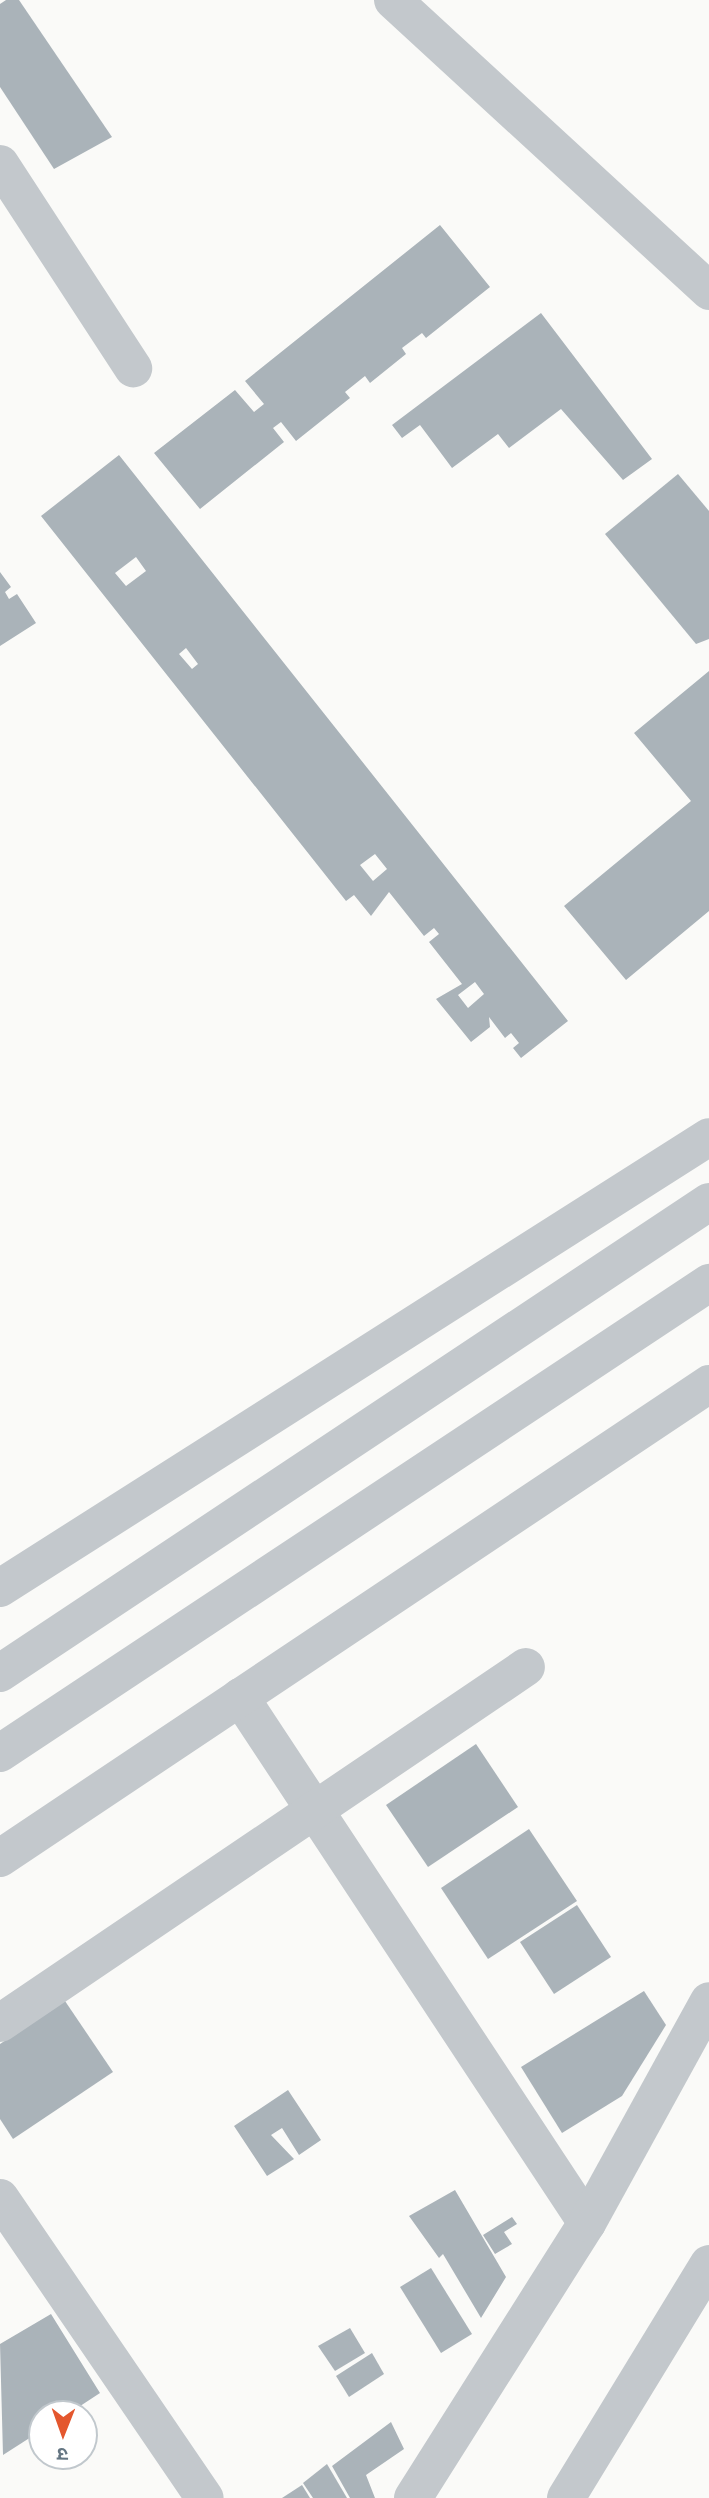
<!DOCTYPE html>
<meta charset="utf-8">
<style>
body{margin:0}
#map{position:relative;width:709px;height:2498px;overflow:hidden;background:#fafaf8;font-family:Karla,"Noto Sans Devanagari",sans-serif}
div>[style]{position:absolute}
.building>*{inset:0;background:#aab3b9}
.minor>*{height:38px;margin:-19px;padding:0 19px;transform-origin:19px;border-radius:19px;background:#c3c8cc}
.tertiary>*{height:38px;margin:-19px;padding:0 19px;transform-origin:19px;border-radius:19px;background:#c3c8cc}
span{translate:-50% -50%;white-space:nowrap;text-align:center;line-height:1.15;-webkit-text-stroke:7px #fff;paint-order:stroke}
.north{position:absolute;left:28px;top:2400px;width:70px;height:70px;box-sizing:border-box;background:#fff;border:2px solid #c1c8cd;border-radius:50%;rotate:181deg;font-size:19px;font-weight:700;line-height:28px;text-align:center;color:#657683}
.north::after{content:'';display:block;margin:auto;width:24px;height:32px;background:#e4572e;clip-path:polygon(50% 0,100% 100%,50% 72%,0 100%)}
</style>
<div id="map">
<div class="building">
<i style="clip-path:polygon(6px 0,19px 0,112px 137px,54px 169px,0 87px,0 4px)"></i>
<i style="clip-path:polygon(440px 225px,490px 287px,426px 338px,422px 333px,402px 348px,406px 354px,370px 383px,365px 376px,345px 392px,350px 398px,296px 441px,281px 422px,273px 428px,284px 442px,200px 509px,154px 453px,235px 390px,254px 412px,264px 404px,245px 381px)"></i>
<i style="clip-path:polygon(541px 313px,652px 459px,623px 480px,561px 409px,509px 448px,498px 434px,452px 468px,420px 425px,402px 438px,392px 425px)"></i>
<i style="clip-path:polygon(evenodd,119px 455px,568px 1021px,521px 1058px,513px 1048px,519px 1043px,511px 1033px,505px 1038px,489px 1017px,490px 1027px,471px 1042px,436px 999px,462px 984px,429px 942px,439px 934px,434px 928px,424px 936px,389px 892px,371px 916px,354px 895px,346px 901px,41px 516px,119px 455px,136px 557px,146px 571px,126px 586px,115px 573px,136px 557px,119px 455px,186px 648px,198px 664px,192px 669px,179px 654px,186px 648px,119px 455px,375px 854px,387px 869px,373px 881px,360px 865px,375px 854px,119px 455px,475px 982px,484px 994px,468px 1008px,458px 995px,475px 982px)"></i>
<i style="clip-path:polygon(678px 474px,709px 511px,709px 639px,696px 644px,605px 534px)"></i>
<i style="clip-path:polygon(0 572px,11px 587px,5px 592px,9px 599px,17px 594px,36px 623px,0 646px)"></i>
<i style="clip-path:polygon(709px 671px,709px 911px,626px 980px,564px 906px,691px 801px,634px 733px)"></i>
<i style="clip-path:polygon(476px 1744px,518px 1807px,428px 1867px,386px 1805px)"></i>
<i style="clip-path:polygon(529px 1829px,577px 1901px,488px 1959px,441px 1888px)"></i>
<i style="clip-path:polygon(577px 1905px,611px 1957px,554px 1994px,520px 1942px)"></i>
<i style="clip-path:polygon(644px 1991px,666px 2025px,622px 2096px,562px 2133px,521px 2067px)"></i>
<i style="clip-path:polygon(65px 2001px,113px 2072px,13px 2139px,0 2119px,0 2044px)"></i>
<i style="clip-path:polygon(288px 2090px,321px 2140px,299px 2155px,282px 2128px,271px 2135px,294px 2159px,267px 2176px,234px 2126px)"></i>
<i style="clip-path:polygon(455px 2190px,506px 2277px,481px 2318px,443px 2254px,439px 2258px,409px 2216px)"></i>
<i style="clip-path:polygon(512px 2217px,517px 2224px,504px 2232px,512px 2244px,495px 2254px,483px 2235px)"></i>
<i style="clip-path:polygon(431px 2268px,472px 2334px,441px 2353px,400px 2287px)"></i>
<i style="clip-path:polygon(51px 2314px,100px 2393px,68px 2414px,42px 2414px,42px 2430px,3px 2455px,0 2344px)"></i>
<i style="clip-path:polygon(350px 2328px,365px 2353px,335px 2371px,318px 2346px)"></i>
<i style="clip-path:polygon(372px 2353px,384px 2374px,349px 2397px,336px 2376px)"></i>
<i style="clip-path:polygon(391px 2422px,404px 2449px,366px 2475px,375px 2498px,350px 2498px,332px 2466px)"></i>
<i style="clip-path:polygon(327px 2464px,347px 2498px,313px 2498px,303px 2483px)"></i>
<i style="clip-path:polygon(302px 2485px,310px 2498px,282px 2498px)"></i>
</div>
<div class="minor">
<i style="left:0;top:164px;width:244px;rotate:56.9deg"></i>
<i style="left:0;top:1588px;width:840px;rotate:-32.46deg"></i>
<i style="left:240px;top:1697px;width:630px;rotate:56.59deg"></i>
<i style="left:0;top:1858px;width:853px;rotate:-33.76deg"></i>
<i style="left:0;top:2023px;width:635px;rotate:-34.09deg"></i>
<i style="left:0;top:2198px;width:363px;rotate:55.7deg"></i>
</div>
<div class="tertiary">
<i style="left:393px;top:0;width:430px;rotate:42.6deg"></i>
<i style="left:0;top:1673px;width:851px;rotate:-33.6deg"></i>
<i style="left:0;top:1753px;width:851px;rotate:-33.54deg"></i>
<i style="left:413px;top:2498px;width:325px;rotate:-57.7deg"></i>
<i style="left:587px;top:2223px;width:253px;rotate:-61.2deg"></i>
<i style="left:566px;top:2498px;width:274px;rotate:-58.6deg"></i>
</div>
<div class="north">उ</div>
</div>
